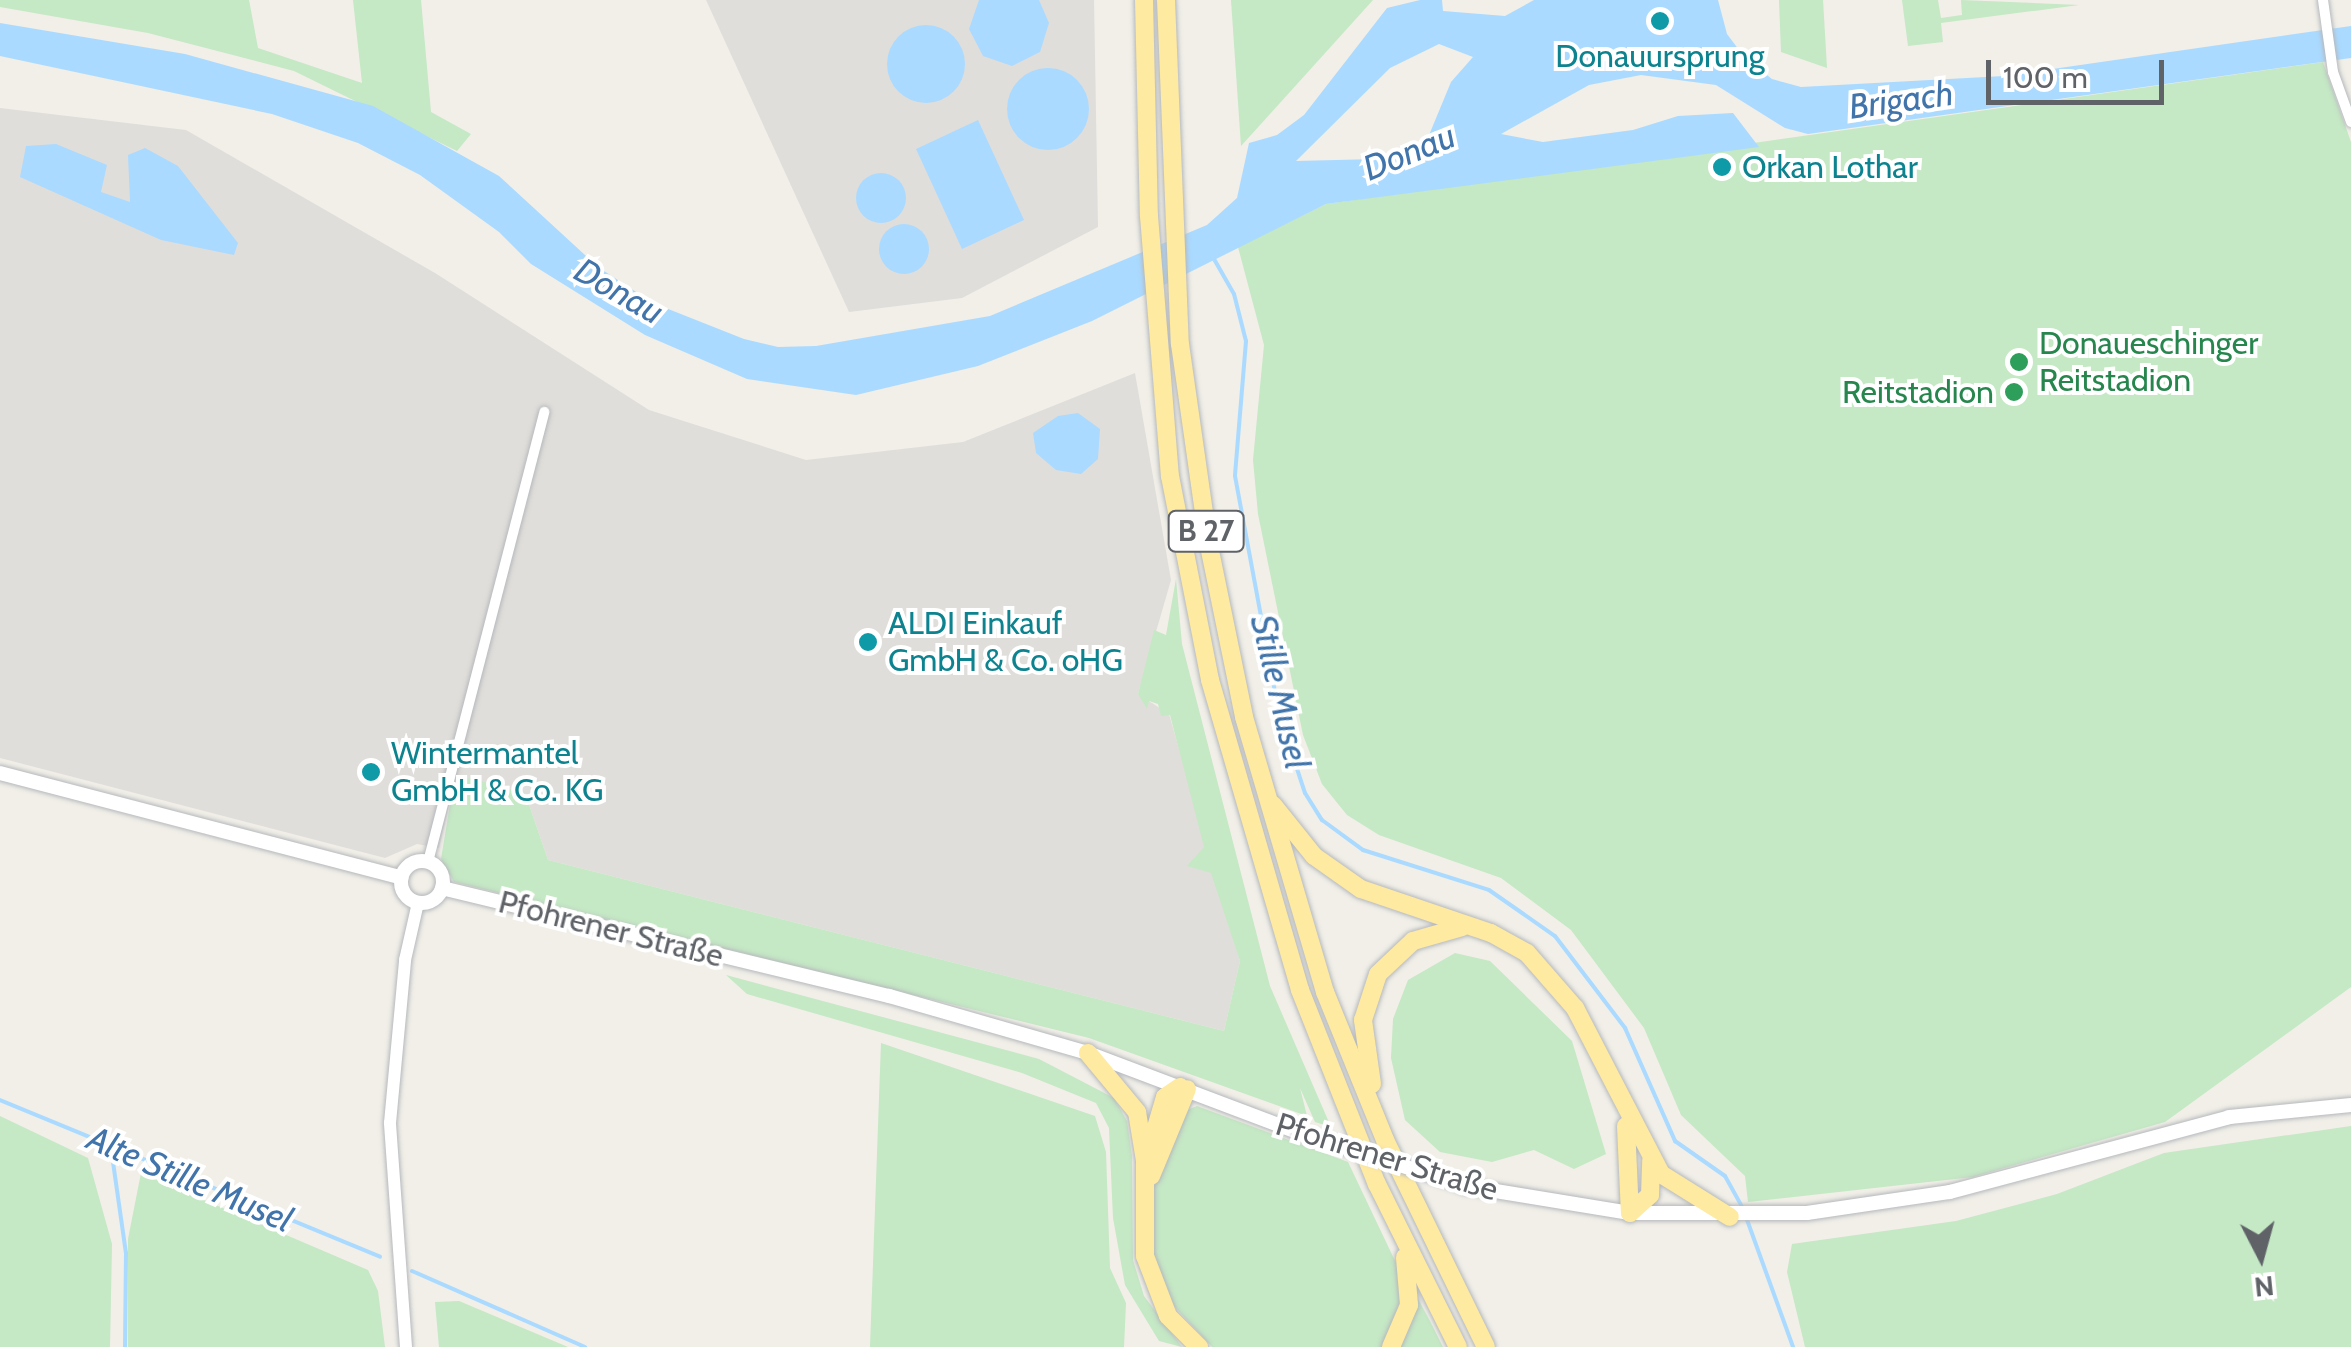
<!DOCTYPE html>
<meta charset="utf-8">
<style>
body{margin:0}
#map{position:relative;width:2351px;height:1347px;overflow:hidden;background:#f1efe8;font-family:Cabin,sans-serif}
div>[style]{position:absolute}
.industrial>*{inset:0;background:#e0deda}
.green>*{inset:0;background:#c5e8c5}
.water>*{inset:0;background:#aadaff}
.round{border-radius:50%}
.stream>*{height:4px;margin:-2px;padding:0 2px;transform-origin:2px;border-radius:2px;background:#aadaff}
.roads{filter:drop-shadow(0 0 2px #b5b8bc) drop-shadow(0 0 2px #b5b8bc)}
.minor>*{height:10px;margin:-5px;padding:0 5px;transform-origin:5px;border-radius:5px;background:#fff}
.tertiary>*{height:12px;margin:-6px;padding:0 6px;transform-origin:6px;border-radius:6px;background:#fff}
.secondary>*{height:14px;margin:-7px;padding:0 7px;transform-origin:7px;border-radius:7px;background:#fff}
.secondary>.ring{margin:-7px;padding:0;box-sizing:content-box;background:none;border:14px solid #fff;border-radius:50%}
.trunk>*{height:18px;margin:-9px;padding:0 9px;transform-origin:9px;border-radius:9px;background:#feeaa1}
.bridges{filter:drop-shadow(0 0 2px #b6babf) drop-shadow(0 0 2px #b6babf)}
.secondary-bridge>*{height:14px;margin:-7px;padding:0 7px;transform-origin:7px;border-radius:7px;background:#fff}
.dots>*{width:28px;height:28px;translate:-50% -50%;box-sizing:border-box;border:5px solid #fff;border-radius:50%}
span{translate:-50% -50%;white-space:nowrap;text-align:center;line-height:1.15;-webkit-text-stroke:8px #fff;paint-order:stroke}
.shield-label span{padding:2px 8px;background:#fff;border:2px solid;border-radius:8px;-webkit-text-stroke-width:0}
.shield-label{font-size:30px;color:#5f6368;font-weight:700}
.culture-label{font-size:32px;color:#0d838f}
.left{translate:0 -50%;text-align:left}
.leisure-label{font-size:32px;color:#27864d}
.right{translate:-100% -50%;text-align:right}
.street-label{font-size:32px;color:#5f6368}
.water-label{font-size:35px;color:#4174aa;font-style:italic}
.north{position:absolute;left:2211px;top:1207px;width:100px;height:100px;-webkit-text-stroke:8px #fff;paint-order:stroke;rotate:174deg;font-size:28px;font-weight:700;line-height:40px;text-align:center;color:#5f6368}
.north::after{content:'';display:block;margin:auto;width:35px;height:45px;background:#5f6368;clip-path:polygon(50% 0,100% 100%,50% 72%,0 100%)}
.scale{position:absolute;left:1986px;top:60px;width:178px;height:45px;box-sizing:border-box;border:5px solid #5f6368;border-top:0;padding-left:12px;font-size:30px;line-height:35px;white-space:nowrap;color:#5f6368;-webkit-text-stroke:8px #fff;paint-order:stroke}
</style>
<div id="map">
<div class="industrial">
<i style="clip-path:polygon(706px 0,1094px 0,1098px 227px,962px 298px,849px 312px)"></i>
<i style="clip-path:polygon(0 108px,186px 130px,435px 273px,649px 410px,806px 460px,963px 442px,1135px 373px,1171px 580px,1138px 694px,1169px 714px,1240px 961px,1224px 1031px,548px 860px,525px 793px,452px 792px,439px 848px,417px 844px,385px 858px,0 758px)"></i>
</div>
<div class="green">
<i style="clip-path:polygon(0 0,249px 0,258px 48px,362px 83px,353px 0,421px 0,431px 112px,471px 134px,457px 151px,294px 71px,148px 33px,0 7px)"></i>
<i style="clip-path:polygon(1231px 0,1373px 0,1241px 146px)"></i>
<i style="clip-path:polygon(1779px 0,1823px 0,1827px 68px,1781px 52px)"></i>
<i style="clip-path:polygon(1902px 0,1938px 0,1941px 18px,1962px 15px,1961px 0,2079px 5px,1941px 23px,1943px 42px,1908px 46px)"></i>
<i style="clip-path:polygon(2323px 62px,2351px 142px,2351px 987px,2165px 1122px,1973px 1177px,1748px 1202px,1745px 1176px,1681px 1115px,1644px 1028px,1571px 930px,1501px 878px,1379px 835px,1347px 815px,1322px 784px,1303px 735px,1258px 514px,1253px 460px,1264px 345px,1238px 247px,1326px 204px)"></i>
<i style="clip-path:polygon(1176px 579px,1182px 644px,1270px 986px,1331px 1127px,1315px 1122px,1300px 1088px,1307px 1116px,1089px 1038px,454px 882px,441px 859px,452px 792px,469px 778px,525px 793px,548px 860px,1224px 1031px,1240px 961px,1211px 873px,1187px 866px,1204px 847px,1170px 715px,1161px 716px,1158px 704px,1149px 701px,1147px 709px,1138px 694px,1154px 630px,1166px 635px)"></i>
<i style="clip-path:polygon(1455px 953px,1490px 961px,1572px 1041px,1606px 1154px,1574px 1169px,1534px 1150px,1492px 1162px,1440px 1152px,1405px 1120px,1391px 1058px,1393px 1019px,1408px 980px)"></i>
<i style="clip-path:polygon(726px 975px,1039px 1059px,1114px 1098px,1127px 1121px,1132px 1156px,1133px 1260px,1144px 1296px,1182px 1347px,1159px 1341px,1125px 1285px,1113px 1218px,1109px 1128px,1096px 1103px,1022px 1073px,747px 994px)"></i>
<i style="clip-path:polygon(881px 1043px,1095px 1116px,1106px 1152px,1110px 1268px,1126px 1303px,1124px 1347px,870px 1347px)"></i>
<i style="clip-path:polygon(1197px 1106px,1348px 1162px,1397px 1265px,1402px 1308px,1383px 1347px,1212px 1347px,1173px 1305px,1150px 1245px,1152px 1183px,1187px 1110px)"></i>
<i style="clip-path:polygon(0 1116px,88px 1158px,112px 1244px,110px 1347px,0 1347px)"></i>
<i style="clip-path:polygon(2351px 1126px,2351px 1347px,1805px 1347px,1787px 1272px,1792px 1244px,1956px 1221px,2057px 1194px,2164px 1153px)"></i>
<i style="clip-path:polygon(141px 1173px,368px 1270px,378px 1291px,385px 1347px,128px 1347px,128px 1239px)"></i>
<i style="clip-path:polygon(1417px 1297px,1430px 1321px,1443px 1347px,1399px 1347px)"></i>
<i style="clip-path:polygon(459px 1301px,568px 1347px,439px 1347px,435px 1302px)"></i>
</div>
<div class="water">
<i style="clip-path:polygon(979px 0,1039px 0,1049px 23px,1040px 52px,1012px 66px,983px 56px,969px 29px)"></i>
<i style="clip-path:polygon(evenodd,1420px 0,1442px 0,1443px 11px,1505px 16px,1534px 0,1718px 0,1727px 34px,1745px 58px,1772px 79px,1801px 87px,2004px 76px,2351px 26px,2351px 58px,1808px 134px,1785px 128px,1716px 85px,1641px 75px,1589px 85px,1501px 134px,1543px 142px,1633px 130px,1678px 116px,1733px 113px,1759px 147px,1326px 204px,1092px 321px,978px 366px,856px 395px,747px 379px,645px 335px,531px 264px,499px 232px,420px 175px,358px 143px,272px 114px,0 56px,0 23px,185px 54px,373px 106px,499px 176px,598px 267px,653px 303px,744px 339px,778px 347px,816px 346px,990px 316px,1207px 225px,1237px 198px,1249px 143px,1277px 135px,1304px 115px,1387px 8px,1420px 0,1439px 44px,1473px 57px,1451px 82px,1427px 140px,1377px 159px,1296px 161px,1390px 68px,1439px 44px)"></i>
<i class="round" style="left:887px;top:25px;width:78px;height:78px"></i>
<i class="round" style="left:1007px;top:68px;width:82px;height:82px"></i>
<i style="clip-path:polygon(978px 120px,1024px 220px,962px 249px,916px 149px)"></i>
<i style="clip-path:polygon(56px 144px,107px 165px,101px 192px,130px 202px,128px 155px,145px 148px,178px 166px,238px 243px,234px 255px,161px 240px,20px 177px,26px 146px)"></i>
<i class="round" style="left:856px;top:173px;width:50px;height:50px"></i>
<i class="round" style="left:879px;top:224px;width:50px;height:50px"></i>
<i style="clip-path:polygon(1078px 413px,1100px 429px,1098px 459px,1081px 474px,1056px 470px,1036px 453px,1033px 433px,1058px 416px)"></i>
</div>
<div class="stream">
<i style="left:1214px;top:259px;width:40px;rotate:60.3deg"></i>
<i style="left:1234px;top:294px;width:49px;rotate:75.7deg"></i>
<i style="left:1246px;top:341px;width:135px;rotate:94.7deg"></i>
<i style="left:1235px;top:476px;width:242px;rotate:79.5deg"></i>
<i style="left:1279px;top:714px;width:83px;rotate:71.8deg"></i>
<i style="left:1305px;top:793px;width:32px;rotate:58deg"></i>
<i style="left:1322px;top:820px;width:51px;rotate:36.2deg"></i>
<i style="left:1363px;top:850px;width:132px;rotate:17.6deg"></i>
<i style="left:1489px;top:890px;width:80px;rotate:34.9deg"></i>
<i style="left:1555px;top:936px;width:116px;rotate:52.7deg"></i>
<i style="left:1625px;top:1028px;width:124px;rotate:66.1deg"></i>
<i style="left:1675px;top:1141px;width:61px;rotate:35deg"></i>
<i style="left:1725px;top:1176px;width:37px;rotate:61deg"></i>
<i style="left:0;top:1100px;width:411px;rotate:22.4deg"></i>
<i style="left:111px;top:1148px;width:106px;rotate:81.9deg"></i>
<i style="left:126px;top:1253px;width:94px;rotate:90.6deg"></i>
<i style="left:1746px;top:1217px;width:138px;rotate:70.1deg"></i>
<i style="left:412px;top:1271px;width:189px;rotate:23.7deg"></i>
</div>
<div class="roads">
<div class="minor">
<i style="left:2323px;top:0;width:73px;rotate:82.1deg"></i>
<i style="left:2333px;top:72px;width:53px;rotate:70.2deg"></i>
<i style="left:428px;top:862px;width:465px;rotate:-75.5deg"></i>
</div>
<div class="tertiary">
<i style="left:406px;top:1347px;width:225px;rotate:-94.1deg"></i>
<i style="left:390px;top:1123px;width:164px;rotate:-84.7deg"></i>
<i style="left:405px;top:960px;width:58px;rotate:-77.2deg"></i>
</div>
<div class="secondary">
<i style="left:0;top:773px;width:415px;rotate:14.6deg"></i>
<i class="ring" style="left:401px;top:861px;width:28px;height:28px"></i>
<i style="left:442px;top:888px;width:460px;rotate:13.6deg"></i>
<i style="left:889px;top:996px;width:207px;rotate:16deg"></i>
<i style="left:1088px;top:1053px;width:227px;rotate:20.7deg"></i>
<i style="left:1465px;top:1186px;width:167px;rotate:9.3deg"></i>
<i style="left:1630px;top:1213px;width:177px"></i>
<i style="left:1807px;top:1213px;width:145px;rotate:-8.4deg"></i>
<i style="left:1950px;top:1192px;width:289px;rotate:-15deg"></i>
<i style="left:2229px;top:1117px;width:123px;rotate:-5.6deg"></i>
</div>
<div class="trunk">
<i style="left:1144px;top:0;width:216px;rotate:88.7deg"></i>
<i style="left:1149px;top:216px;width:261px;rotate:85.4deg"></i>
<i style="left:1170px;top:476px;width:208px;rotate:78.9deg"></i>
<i style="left:1210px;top:680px;width:323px;rotate:73.8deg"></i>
<i style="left:1300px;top:990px;width:209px;rotate:68.4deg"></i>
<i style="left:1377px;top:1184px;width:182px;rotate:63.6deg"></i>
<i style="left:1166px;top:0;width:344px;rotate:87.7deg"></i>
<i style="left:1180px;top:344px;width:199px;rotate:81.9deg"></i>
<i style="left:1208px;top:541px;width:180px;rotate:78.4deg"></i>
<i style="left:1244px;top:717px;width:287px;rotate:73.6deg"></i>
<i style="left:1325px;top:992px;width:160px;rotate:67.9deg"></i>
<i style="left:1385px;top:1140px;width:230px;rotate:64deg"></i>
<i style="left:1273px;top:805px;width:65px;rotate:51.2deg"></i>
<i style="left:1314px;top:856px;width:57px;rotate:35.1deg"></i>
<i style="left:1361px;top:889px;width:137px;rotate:18.7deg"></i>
<i style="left:1491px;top:933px;width:41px;rotate:29.1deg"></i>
<i style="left:1527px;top:953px;width:73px;rotate:48.9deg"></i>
<i style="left:1575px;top:1008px;width:187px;rotate:62.6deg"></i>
<i style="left:1661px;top:1174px;width:81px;rotate:31.9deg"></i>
<i style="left:1088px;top:1053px;width:77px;rotate:50.3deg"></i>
<i style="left:1137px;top:1112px;width:50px;rotate:80.7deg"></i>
<i style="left:1145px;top:1161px;width:95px;rotate:90deg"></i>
<i style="left:1145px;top:1256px;width:64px;rotate:69deg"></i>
<i style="left:1168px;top:1316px;width:44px;rotate:45deg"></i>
<i style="left:1372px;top:1084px;width:65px;rotate:-98deg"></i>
<i style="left:1363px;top:1020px;width:48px;rotate:-71.9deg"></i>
<i style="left:1378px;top:974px;width:48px;rotate:-43.3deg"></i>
<i style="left:1413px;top:941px;width:51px;rotate:-15.9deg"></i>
<i style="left:1626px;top:1126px;width:87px;rotate:87.4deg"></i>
<i style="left:1149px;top:1151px;width:56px;rotate:-73.5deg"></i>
<i style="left:1165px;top:1097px;width:18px;rotate:-34deg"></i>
<i style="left:1151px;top:1176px;width:94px;rotate:-67.5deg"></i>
<i style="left:1630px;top:1213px;width:27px;rotate:-42deg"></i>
<i style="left:1650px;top:1195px;width:35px;rotate:-88deg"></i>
<i style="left:1391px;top:1347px;width:46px;rotate:-66.8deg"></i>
<i style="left:1409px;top:1305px;width:48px;rotate:-94.8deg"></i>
</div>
</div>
<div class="bridges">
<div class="secondary-bridge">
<i style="left:1300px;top:1133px;width:173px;rotate:17.8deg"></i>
</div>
</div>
<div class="dots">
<i style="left:1660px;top:21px;background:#0f9aa8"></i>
<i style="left:1722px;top:167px;background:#0f9aa8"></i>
<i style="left:2019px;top:362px;background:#2e9e5b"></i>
<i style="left:2014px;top:392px;background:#2e9e5b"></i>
<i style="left:868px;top:642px;background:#0f9aa8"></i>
<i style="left:371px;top:772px;background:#0f9aa8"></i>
</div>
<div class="shield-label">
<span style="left:1206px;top:531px">B 27</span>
</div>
<div class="culture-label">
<span style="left:1660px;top:56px">Donauursprung</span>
<span class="left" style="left:1742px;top:167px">Orkan Lothar</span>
<span class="left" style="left:888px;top:642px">ALDI Einkauf<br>GmbH &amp; Co. oHG</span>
<span class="left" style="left:391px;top:772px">Wintermantel<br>GmbH &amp; Co. KG</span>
</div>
<div class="leisure-label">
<span class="left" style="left:2039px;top:362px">Donaueschinger<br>Reitstadion</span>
<span class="right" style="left:1994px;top:392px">Reitstadion</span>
</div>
<div class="street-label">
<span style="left:611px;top:929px;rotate:14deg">Pfohrener Straße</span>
<span style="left:1387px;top:1157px;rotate:17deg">Pfohrener Straße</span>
</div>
<div class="water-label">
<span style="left:1901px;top:100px;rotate:-8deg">Brigach</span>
<span style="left:1409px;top:152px;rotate:-22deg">Donau</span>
<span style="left:619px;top:291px;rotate:30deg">Donau</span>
<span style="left:1280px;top:692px;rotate:77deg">Stille Musel</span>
<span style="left:190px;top:1179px;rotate:23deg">Alte Stille Musel</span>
</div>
<div class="north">N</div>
<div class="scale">100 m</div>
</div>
